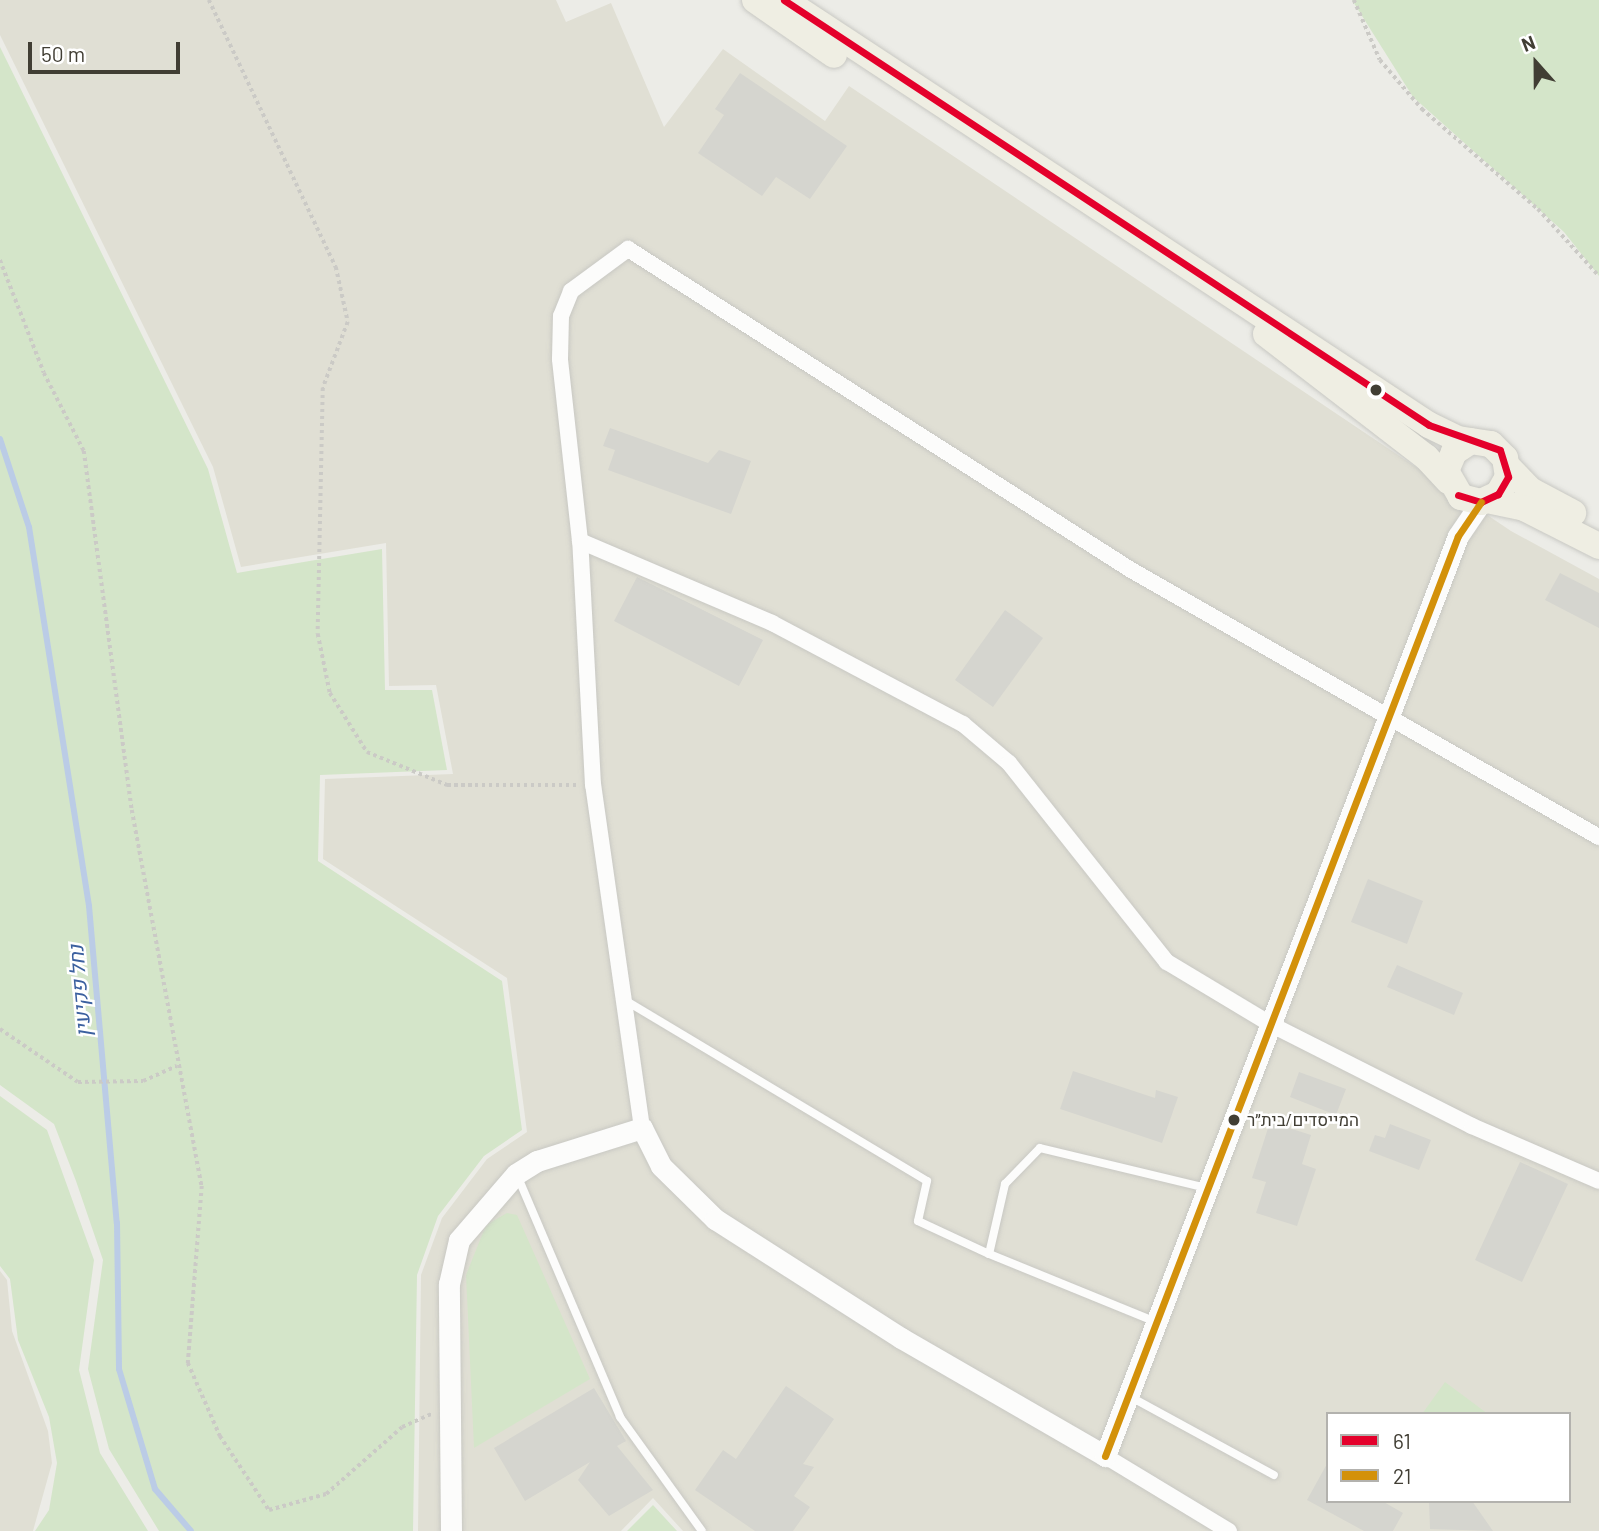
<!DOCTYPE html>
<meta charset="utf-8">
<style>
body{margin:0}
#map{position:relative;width:1599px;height:1531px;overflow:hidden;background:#ecece7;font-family:Barlow,Heebo,sans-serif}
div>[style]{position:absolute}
.residential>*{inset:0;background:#e0dfd4}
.green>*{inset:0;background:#d4e5c9}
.stream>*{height:6px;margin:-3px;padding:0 3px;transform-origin:3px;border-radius:3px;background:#bbcce6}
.building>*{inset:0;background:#d5d5cf}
.path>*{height:3.5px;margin-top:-1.75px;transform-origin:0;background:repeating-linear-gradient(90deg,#cbcac6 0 3.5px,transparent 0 7px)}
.roads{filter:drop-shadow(0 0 2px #c8c8c3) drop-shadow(0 0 2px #c8c8c3)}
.service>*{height:8px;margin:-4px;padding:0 4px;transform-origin:4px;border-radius:4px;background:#fcfcfb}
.minor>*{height:16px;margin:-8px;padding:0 8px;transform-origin:8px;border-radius:8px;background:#fcfcfb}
.tertiary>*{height:21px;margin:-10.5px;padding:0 10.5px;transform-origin:10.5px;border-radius:10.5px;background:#fcfcfb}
.primary>*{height:26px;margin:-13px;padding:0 13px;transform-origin:13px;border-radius:13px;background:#efeee3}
.bus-1>*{height:7px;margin:-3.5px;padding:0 3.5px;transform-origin:3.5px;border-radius:3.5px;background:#e4002b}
.bus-2>*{height:7px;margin:-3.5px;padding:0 3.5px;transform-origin:3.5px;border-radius:3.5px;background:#d3910a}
.dots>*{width:19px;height:19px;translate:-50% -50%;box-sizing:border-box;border:4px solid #fff;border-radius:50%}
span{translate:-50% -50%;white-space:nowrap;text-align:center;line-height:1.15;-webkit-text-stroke:5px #fff;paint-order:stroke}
.bus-label{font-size:17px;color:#413e34}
.left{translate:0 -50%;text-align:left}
.water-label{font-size:21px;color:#3b609f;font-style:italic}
.legend{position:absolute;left:1326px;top:1412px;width:245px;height:91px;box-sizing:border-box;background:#fff;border:2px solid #b3b2ae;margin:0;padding:9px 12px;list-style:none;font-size:21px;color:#413e34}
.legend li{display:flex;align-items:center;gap:14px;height:35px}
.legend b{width:35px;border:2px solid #b3b2ae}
.north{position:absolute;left:1501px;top:28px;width:70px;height:70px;-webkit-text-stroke:5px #fff;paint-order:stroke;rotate:339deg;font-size:19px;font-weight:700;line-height:28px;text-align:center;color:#413e34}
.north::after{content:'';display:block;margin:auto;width:24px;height:32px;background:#413e34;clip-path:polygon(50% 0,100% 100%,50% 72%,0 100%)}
.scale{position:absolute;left:28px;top:42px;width:152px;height:32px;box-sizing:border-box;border:4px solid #413e34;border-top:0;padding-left:9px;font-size:21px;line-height:24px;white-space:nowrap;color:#413e34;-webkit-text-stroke:5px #fff;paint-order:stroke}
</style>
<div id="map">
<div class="residential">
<i style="clip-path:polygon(evenodd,0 0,556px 0,566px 22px,611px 3px,664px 127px,723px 49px,825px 121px,849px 86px,1511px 531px,1599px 579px,1599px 1531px,683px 1531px,653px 1498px,621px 1531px,418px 1531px,421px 1275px,442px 1218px,487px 1159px,527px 1132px,507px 978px,323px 859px,325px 779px,453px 774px,436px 685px,389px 686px,386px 543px,241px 567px,213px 467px,0 35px,0 0,1328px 1414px,1569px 1414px,1569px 1501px,1328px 1501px,1328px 1414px)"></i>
<i style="clip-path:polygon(0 1271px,7px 1280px,12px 1331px,48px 1431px,52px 1463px,33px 1531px,0 1531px)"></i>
</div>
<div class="green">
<i style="clip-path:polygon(1352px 0,1599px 0,1599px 276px,1564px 232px,1413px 97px)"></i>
<i style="clip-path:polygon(0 47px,208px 469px,237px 573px,382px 549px,385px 690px,432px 690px,447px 770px,320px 775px,318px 861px,502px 981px,522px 1130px,484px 1156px,438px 1216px,417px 1275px,413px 1531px,159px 1531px,109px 1449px,88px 1369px,103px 1260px,76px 1181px,54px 1124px,0 1085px)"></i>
<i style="clip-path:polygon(0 1096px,47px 1130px,94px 1260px,79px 1370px,100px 1453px,148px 1531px,35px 1531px,49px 1510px,57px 1463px,49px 1417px,18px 1340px,10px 1279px,0 1266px)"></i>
<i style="clip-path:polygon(507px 1213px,517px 1215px,590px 1379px,474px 1448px,466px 1275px,486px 1225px)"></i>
<i style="clip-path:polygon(1445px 1382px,1488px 1414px,1422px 1414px)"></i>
<i style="clip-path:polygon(653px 1505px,677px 1531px,627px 1531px)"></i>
</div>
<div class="stream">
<i style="left:0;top:439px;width:93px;rotate:71.8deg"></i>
<i style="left:29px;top:527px;width:384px;rotate:81deg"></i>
<i style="left:89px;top:906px;width:318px;rotate:85deg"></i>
<i style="left:117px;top:1223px;width:146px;rotate:89.2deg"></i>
<i style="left:119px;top:1369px;width:125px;rotate:73.3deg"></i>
<i style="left:155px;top:1489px;width:55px;rotate:49.4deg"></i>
</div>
<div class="building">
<i style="clip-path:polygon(740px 73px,847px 146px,810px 199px,776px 177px,762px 196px,698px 153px,724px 115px,715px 109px)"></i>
<i style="clip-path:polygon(610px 428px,708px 463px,719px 450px,751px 461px,731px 514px,608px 470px,615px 450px,603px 446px)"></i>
<i style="clip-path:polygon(1560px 573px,1599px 593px,1599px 628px,1545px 600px)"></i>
<i style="clip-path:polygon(637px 577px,763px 640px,739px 686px,614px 621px)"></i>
<i style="clip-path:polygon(1005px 610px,1043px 638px,993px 707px,955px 680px)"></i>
<i style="clip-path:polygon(1368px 879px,1423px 901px,1407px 944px,1351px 922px)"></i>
<i style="clip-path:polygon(1397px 965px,1463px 993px,1454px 1015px,1387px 987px)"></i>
<i style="clip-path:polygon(1073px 1071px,1155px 1098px,1156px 1090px,1178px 1097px,1162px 1143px,1060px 1109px)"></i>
<i style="clip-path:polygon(1299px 1072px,1346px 1089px,1336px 1115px,1290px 1097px)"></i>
<i style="clip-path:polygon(1270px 1122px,1311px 1135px,1302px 1164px,1316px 1169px,1297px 1226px,1256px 1213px,1266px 1182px,1252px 1178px)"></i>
<i style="clip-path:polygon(1390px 1124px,1431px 1140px,1419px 1170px,1369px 1151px,1375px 1135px,1385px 1138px)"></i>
<i style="clip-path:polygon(1520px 1162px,1568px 1184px,1522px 1282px,1475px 1260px)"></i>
<i style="clip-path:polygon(786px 1386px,834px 1419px,803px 1464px,814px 1467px,794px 1496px,810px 1507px,793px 1531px,755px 1531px,695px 1490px,723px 1450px,736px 1459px)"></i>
<i style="clip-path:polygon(594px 1388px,626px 1441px,617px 1446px,653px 1490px,609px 1516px,578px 1480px,590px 1462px,525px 1501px,494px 1448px)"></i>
<i style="clip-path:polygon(1328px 1462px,1328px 1501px,1382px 1501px,1403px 1513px,1393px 1531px,1364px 1531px,1307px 1500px)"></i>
<i style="clip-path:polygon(1429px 1501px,1472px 1501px,1493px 1531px,1430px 1529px)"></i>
</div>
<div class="path">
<i style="left:209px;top:0;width:296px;rotate:64.6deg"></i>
<i style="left:336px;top:267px;width:56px;rotate:77.7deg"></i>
<i style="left:348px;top:322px;width:71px;rotate:110.7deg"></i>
<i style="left:323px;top:388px;width:246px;rotate:91.2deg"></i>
<i style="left:318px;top:634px;width:60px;rotate:78.5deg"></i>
<i style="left:330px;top:693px;width:70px;rotate:57.9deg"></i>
<i style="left:367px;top:752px;width:87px;rotate:22.4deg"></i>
<i style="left:447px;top:785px;width:130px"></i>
<i style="left:1354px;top:0;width:65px;rotate:66.6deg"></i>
<i style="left:1380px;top:60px;width:65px;rotate:49.4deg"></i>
<i style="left:1422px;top:109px;width:153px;rotate:40.8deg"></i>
<i style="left:1538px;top:209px;width:91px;rotate:47.7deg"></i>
<i style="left:0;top:260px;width:121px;rotate:68.7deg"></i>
<i style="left:44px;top:373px;width:88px;rotate:62.9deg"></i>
<i style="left:84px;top:451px;width:362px;rotate:82.4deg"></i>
<i style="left:132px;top:810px;width:382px;rotate:79.5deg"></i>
<i style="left:202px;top:1186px;width:178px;rotate:94.5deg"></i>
<i style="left:188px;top:1363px;width:80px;rotate:66.3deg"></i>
<i style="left:220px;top:1436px;width:89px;rotate:56.5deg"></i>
<i style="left:269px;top:1510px;width:59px;rotate:-15.7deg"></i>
<i style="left:326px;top:1494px;width:101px;rotate:-41.4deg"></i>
<i style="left:402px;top:1427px;width:32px;rotate:-24deg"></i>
<i style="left:0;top:1029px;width:94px;rotate:34.2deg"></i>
<i style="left:78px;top:1082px;width:65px;rotate:-0.9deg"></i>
<i style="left:143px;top:1081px;width:37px;rotate:-24deg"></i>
</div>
<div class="roads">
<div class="service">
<i style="left:623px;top:999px;width:354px;rotate:30.9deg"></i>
<i style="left:927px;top:1181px;width:41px;rotate:102.7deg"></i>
<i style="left:918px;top:1221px;width:78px;rotate:24.9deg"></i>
<i style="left:517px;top:1175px;width:263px;rotate:66.9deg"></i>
<i style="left:620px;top:1417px;width:140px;rotate:54.3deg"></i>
<i style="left:1156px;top:1322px;width:180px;rotate:-157.8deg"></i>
<i style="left:989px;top:1254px;width:72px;rotate:-77.1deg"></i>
<i style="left:1005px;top:1184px;width:50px;rotate:-45.8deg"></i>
<i style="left:1040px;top:1148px;width:171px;rotate:13.5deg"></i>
<i style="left:1129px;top:1396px;width:165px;rotate:28.6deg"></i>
</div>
<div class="minor">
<i style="left:580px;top:541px;width:209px;rotate:23.1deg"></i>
<i style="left:772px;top:623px;width:216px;rotate:27.9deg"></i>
<i style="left:963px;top:724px;width:60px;rotate:40.3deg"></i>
<i style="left:1009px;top:763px;width:254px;rotate:51.6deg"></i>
<i style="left:1167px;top:962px;width:120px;rotate:31deg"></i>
<i style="left:1270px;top:1024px;width:226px;rotate:26.8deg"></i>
<i style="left:1472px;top:1126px;width:138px;rotate:23.4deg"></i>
<i style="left:642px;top:1128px;width:346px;rotate:-98.1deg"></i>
<i style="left:593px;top:785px;width:244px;rotate:-93deg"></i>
<i style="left:580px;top:541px;width:183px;rotate:-96.3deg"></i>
<i style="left:560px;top:359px;width:43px;rotate:-88.7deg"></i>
<i style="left:561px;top:316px;width:27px;rotate:-68deg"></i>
<i style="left:571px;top:291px;width:71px;rotate:-36.4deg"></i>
<i style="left:628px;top:249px;width:597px;rotate:32.54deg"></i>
<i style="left:1131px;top:570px;width:539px;rotate:29.71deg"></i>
<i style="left:1105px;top:1456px;width:145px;rotate:31.2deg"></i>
</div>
<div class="tertiary">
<i style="left:451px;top:1531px;width:247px;rotate:-90.5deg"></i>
<i style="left:449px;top:1284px;width:45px;rotate:-77.2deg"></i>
<i style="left:459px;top:1240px;width:87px;rotate:-49.2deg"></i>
<i style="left:516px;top:1174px;width:25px;rotate:-32deg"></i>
<i style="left:537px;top:1161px;width:110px;rotate:-17.4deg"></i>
<i style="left:642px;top:1128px;width:42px;rotate:63.4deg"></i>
<i style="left:661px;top:1166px;width:76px;rotate:44.5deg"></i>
<i style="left:715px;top:1219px;width:221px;rotate:32.6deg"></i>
<i style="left:901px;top:1338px;width:236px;rotate:30deg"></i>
<i style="left:1105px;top:1456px;width:985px;rotate:-69.01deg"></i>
<i style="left:1458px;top:536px;width:41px;rotate:-55.9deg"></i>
</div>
<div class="primary">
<i style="left:755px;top:0;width:96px;rotate:34.8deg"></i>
<i style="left:784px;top:0;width:772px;rotate:33.38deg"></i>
<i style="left:1429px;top:425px;width:32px;rotate:26deg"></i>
<i style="left:1458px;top:439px;width:33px;rotate:9deg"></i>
<i style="left:1491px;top:444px;width:20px;rotate:45deg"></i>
<i style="left:1505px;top:458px;width:19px;rotate:81deg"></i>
<i style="left:1508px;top:477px;width:20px;rotate:120deg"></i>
<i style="left:1498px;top:494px;width:19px;rotate:155deg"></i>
<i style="left:1481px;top:502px;width:21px;rotate:-166deg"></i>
<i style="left:1461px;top:497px;width:30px;rotate:-120deg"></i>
<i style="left:1446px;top:471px;width:21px;rotate:-67deg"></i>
<i style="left:1454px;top:452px;width:20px;rotate:-33deg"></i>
<i style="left:1266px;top:334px;width:202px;rotate:37.6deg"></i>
<i style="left:1426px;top:457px;width:33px;rotate:47deg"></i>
<i style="left:1508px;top:467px;width:32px;rotate:46deg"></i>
<i style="left:1530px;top:490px;width:49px;rotate:28.1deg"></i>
<i style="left:1487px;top:500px;width:38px;rotate:12deg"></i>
<i style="left:1524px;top:508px;width:84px;rotate:26.9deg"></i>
</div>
</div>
<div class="bus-1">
<i style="left:784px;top:0;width:772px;rotate:33.38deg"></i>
<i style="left:1429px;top:425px;width:75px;rotate:19.4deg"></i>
<i style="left:1500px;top:450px;width:28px;rotate:73deg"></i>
<i style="left:1508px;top:477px;width:20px;rotate:120deg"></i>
<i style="left:1498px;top:494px;width:19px;rotate:155deg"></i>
<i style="left:1481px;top:502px;width:24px;rotate:-163deg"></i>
</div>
<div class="bus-2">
<i style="left:1105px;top:1456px;width:985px;rotate:-69.01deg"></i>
<i style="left:1458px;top:536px;width:41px;rotate:-55.9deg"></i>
</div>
<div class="dots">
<i style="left:1376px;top:390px;background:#413e34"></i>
<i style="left:1234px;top:1120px;background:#413e34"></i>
</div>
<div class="bus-label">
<span class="left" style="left:1247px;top:1120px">המייסדים/בית״ר</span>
</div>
<div class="water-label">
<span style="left:79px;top:991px;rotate:-95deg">נחל פקיעין</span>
</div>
<ul class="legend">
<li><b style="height:9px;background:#e4002b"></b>61</li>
<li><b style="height:9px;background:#d3910a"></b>21</li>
</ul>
<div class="north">N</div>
<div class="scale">50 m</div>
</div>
